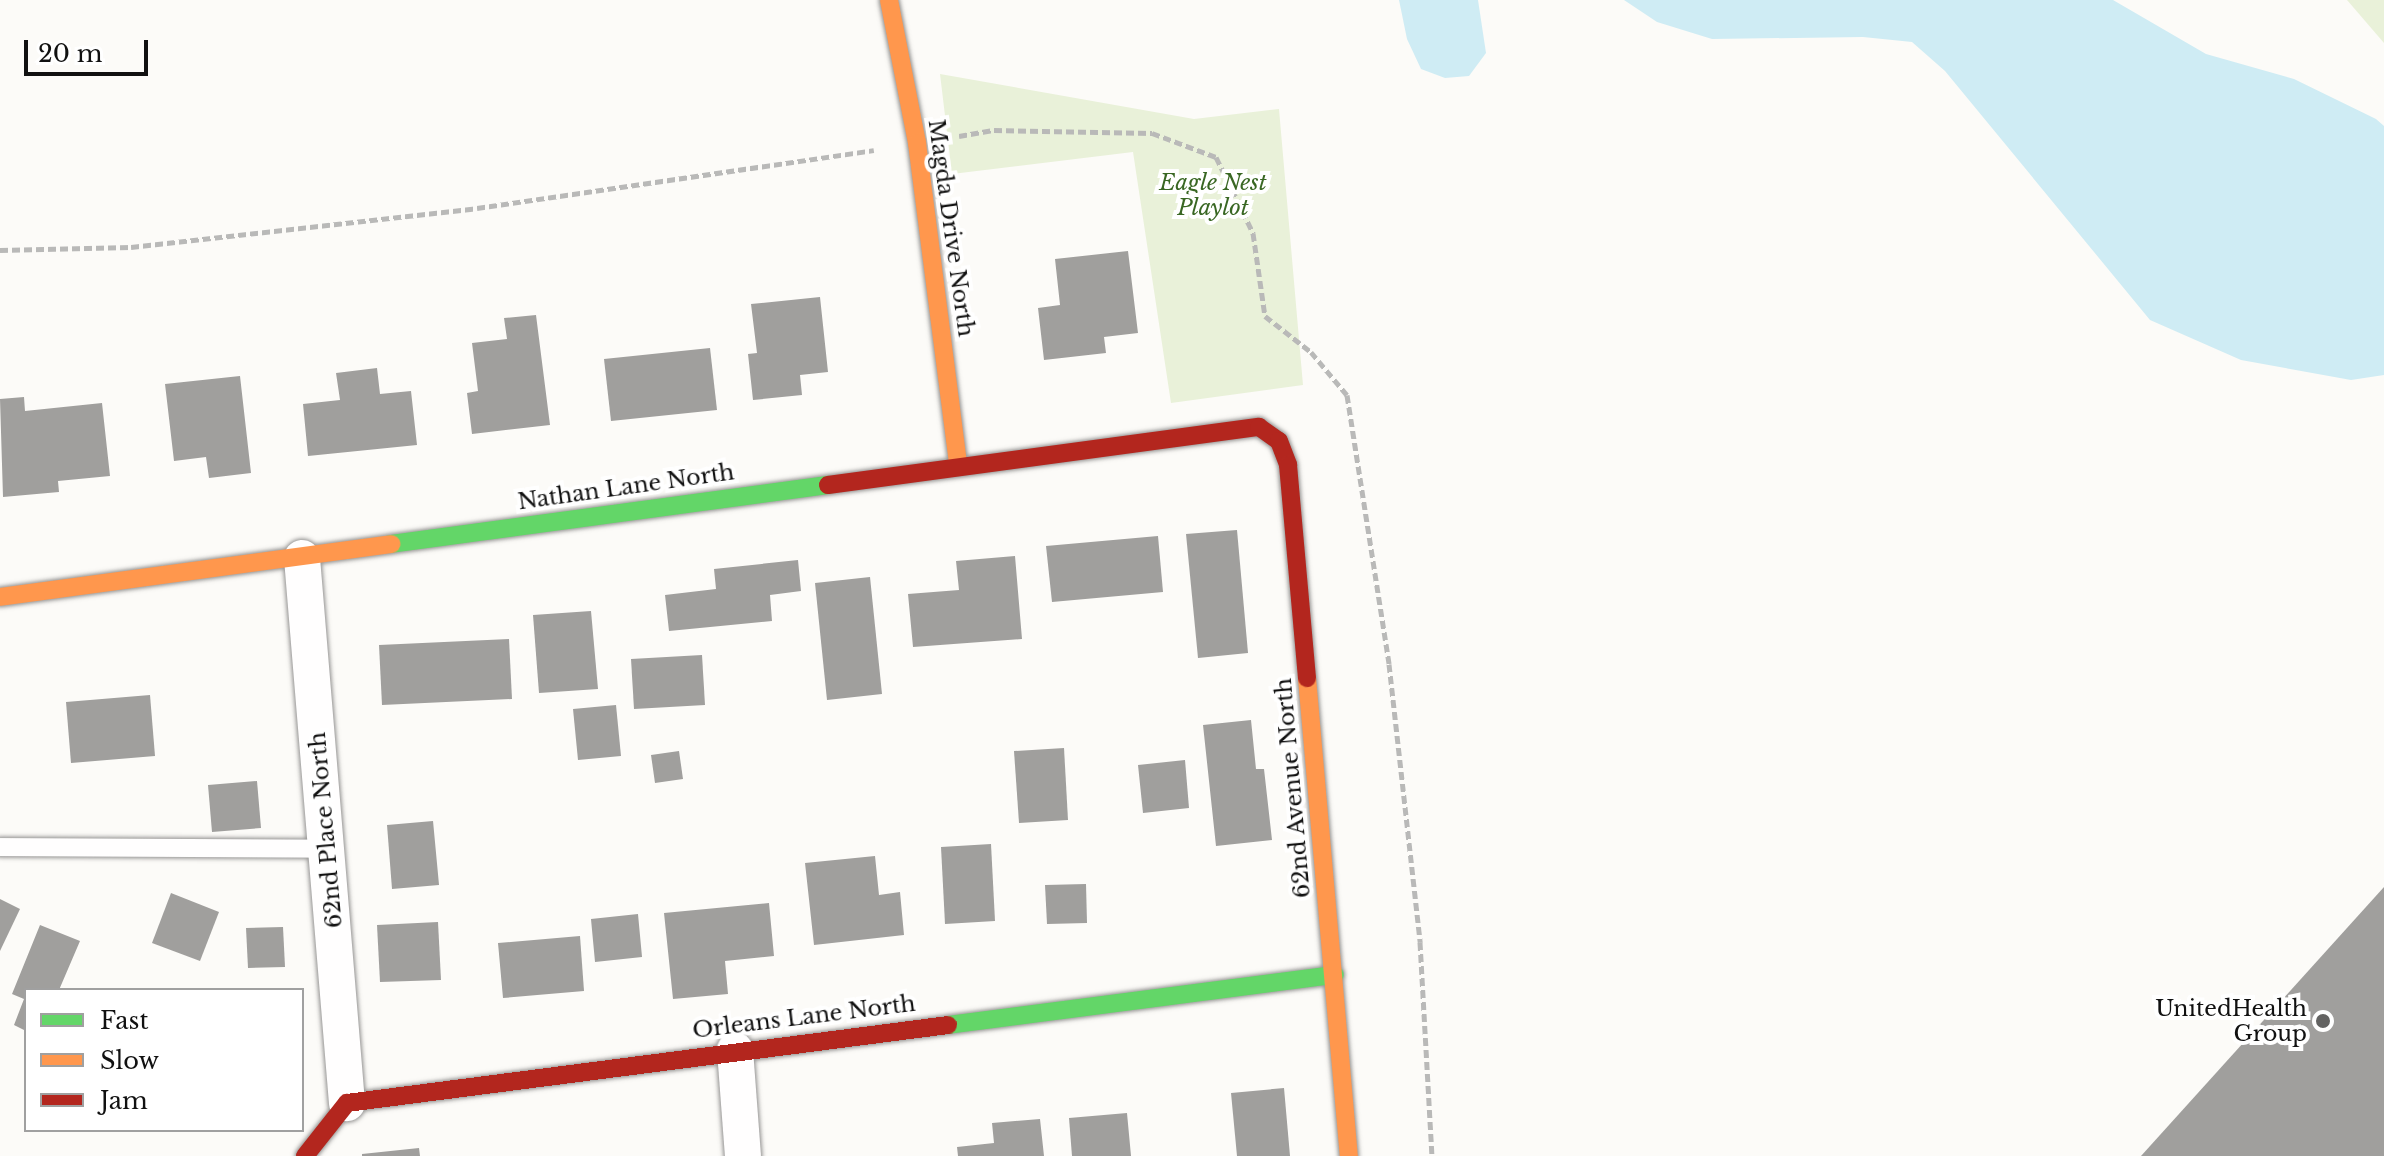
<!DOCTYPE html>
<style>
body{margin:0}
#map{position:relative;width:2384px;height:1156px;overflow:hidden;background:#fcfbf8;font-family:"Libre Baskerville",serif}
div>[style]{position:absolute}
.green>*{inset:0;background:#e9f1d9}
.water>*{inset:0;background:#cfecf4}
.building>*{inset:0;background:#a09f9d}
.path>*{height:5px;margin-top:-2.5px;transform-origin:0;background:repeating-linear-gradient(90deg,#b9b9b8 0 8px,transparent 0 12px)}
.roads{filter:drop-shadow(0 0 2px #979695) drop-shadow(0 0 2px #979695)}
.lane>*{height:18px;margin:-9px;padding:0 9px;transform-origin:9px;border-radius:9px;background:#fffefe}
.street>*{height:36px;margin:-18px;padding:0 18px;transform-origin:18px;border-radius:18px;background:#fffefe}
.fast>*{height:18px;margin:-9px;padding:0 9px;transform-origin:9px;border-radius:9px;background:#63d668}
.slow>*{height:18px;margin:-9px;padding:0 9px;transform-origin:9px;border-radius:9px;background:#ff974d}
.jam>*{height:18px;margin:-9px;padding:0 9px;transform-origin:9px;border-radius:9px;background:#b3261e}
.dots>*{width:22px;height:22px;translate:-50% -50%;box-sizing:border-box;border:4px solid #fff;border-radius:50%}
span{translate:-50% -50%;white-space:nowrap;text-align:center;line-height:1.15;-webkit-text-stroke:8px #fff;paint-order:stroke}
.park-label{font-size:22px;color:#396723;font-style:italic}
.street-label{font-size:22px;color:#111}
.poi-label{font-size:22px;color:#111}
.right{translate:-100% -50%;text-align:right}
.legend{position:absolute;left:24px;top:988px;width:280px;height:144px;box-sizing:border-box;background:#fff;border:2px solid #a0a0a0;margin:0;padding:10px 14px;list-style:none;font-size:24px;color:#111}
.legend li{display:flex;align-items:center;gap:16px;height:40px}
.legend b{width:40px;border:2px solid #a0a0a0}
.scale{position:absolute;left:24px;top:40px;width:124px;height:36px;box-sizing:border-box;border:4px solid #111;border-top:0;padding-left:10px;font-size:24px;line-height:28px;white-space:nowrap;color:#111;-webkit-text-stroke:6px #fff;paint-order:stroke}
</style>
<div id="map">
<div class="green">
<i style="clip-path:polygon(2347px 0,2384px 0,2384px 43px)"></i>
<i style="clip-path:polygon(940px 74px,1194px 119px,1279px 109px,1303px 385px,1171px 403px,1133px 152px,952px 174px)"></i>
</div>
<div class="water">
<i style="clip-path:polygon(1399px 0,1478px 0,1486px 53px,1469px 76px,1445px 78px,1421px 69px,1407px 39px)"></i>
<i style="clip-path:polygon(1624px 0,2113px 0,2206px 54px,2294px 79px,2376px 119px,2384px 126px,2384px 375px,2351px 380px,2241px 360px,2150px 320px,1945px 71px,1912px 42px,1863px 37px,1712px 39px,1657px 22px)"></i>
</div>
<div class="building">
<i style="clip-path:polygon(1128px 251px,1138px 333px,1104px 337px,1106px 353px,1044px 360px,1038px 308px,1060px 305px,1055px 259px)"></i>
<i style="clip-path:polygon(820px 297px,828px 372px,800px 375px,802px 395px,753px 400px,748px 354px,757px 353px,751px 304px)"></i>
<i style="clip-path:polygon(536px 315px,550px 425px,472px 434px,467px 393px,478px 391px,472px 343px,507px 339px,504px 318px)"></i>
<i style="clip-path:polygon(710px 348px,717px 410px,611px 421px,604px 359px)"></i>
<i style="clip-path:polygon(377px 368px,380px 394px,411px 391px,417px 445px,308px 456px,303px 404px,340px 400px,336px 373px)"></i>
<i style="clip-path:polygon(240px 376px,251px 473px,209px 478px,206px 457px,174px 461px,165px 384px)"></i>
<i style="clip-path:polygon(24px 397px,25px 411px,102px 403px,110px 476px,58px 481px,59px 492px,3px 497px,0 399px)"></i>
<i style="clip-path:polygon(1237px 530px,1248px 653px,1198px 658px,1186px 534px)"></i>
<i style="clip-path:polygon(1158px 536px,1163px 592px,1052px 602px,1046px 546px)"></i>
<i style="clip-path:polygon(1015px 556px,1022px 639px,913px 647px,908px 594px,959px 590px,956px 561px)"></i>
<i style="clip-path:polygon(798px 560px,801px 591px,770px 595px,772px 621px,669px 631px,665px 595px,716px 589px,714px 569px)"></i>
<i style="clip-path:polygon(870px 577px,882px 694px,827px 700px,815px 583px)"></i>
<i style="clip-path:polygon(591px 611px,598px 689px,539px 693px,533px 615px)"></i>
<i style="clip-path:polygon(509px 639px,512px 699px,382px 705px,379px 645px)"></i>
<i style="clip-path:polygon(702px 655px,705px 705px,634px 709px,631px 659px)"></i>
<i style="clip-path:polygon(150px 695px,155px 756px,71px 763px,66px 702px)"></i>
<i style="clip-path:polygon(616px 705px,621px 756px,578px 760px,573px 709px)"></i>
<i style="clip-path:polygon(1251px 720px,1256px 769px,1264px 769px,1272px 840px,1216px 846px,1203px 725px)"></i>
<i style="clip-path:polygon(1064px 748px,1068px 820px,1019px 823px,1014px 751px)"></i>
<i style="clip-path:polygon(679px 751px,683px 779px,655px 783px,651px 755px)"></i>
<i style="clip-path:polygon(1185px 760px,1189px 808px,1143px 813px,1138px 765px)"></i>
<i style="clip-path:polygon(257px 781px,261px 828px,212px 832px,208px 785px)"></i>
<i style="clip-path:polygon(433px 821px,439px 885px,392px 889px,387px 825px)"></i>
<i style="clip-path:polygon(991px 844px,995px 921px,945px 924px,941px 847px)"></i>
<i style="clip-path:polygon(875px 856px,879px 895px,900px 892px,904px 935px,814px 945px,805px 863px)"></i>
<i style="clip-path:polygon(1086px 884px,1087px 923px,1047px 924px,1045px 885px)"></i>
<i style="clip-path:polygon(2384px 887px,2384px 1156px,2141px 1156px)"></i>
<i style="clip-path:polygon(171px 893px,219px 912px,200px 961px,152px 943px)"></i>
<i style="clip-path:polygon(0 899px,20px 909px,0 951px)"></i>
<i style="clip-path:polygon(769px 903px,774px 956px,725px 961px,728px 994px,673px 999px,664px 913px)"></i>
<i style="clip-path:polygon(638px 914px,642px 957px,595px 962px,591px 919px)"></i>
<i style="clip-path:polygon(438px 922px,441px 980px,380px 982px,377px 925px)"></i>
<i style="clip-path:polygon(40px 925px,80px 941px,59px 990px,26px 990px,26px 1031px,14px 1025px,24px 999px,12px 994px)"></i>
<i style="clip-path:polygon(283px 927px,285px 967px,248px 968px,246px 928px)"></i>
<i style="clip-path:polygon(580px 936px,584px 991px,503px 998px,498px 943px)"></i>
<i style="clip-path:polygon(1284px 1088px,1290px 1156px,1237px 1156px,1231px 1093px)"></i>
<i style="clip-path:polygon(1127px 1113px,1131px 1156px,1072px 1156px,1069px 1118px)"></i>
<i style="clip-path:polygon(1040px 1119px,1044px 1156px,958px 1156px,957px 1147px,994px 1143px,992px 1123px)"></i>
<i style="clip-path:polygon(419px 1148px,420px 1156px,362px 1156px,362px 1154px)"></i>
</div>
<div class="path">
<i style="left:959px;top:136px;width:36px;rotate:-10deg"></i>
<i style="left:994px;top:130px;width:158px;rotate:1.1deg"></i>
<i style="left:1152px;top:133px;width:68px;rotate:20.6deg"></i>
<i style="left:1216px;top:157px;width:85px;rotate:64deg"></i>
<i style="left:1253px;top:233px;width:84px;rotate:81.8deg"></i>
<i style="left:1265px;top:316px;width:58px;rotate:38deg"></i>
<i style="left:1311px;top:352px;width:56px;rotate:50.1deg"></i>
<i style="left:1347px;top:395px;width:272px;rotate:81.1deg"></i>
<i style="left:1389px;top:664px;width:280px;rotate:83.6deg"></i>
<i style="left:1420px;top:942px;width:214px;rotate:86.8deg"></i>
<i style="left:0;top:250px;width:131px;rotate:-1.3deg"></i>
<i style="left:131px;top:247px;width:348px;rotate:-6.4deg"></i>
<i style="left:477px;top:208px;width:401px;rotate:-8.3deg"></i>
</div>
<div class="roads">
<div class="lane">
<i style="left:0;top:847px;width:328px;rotate:0.3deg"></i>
</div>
<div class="street">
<i style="left:302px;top:558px;width:547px;rotate:85.28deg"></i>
<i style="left:735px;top:1050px;width:106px;rotate:85.7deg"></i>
</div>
<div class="fast">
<i style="left:391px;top:544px;width:441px;rotate:-7.7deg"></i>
<i style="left:948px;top:1025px;width:390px;rotate:-7.4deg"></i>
</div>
<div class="slow">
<i style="left:889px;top:0;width:146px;rotate:78.9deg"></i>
<i style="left:917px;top:143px;width:324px;rotate:82.7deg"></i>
<i style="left:0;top:597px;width:395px;rotate:-7.7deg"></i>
<i style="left:1307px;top:678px;width:480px;rotate:85deg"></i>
</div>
<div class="jam">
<i style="left:828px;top:485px;width:435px;rotate:-7.7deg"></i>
<i style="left:1259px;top:427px;width:24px;rotate:35deg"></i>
<i style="left:1279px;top:441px;width:26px;rotate:69deg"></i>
<i style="left:1288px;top:465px;width:214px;rotate:84.9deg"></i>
<i style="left:305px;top:1156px;width:68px;rotate:-51.6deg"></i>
<i style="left:347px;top:1103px;width:606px;rotate:-7.39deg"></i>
</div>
</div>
<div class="dots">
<i style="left:2323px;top:1021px;background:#636362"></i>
</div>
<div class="park-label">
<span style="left:1213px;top:195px">Eagle Nest<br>Playlot</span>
</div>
<div class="street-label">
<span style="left:951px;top:228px;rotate:82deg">Magda Drive North</span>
<span style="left:626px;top:487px;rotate:-8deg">Nathan Lane North</span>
<span style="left:1293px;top:788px;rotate:-95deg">62nd Avenue North</span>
<span style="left:326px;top:830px;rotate:-95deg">62nd Place North</span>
<span style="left:804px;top:1017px;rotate:-7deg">Orleans Lane North</span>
</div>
<div class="poi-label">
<span class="right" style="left:2307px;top:1021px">UnitedHealth<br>Group</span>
</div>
<ul class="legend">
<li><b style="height:10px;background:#63d668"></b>Fast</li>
<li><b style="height:10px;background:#ff974d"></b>Slow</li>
<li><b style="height:10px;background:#b3261e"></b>Jam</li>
</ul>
<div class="scale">20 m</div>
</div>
